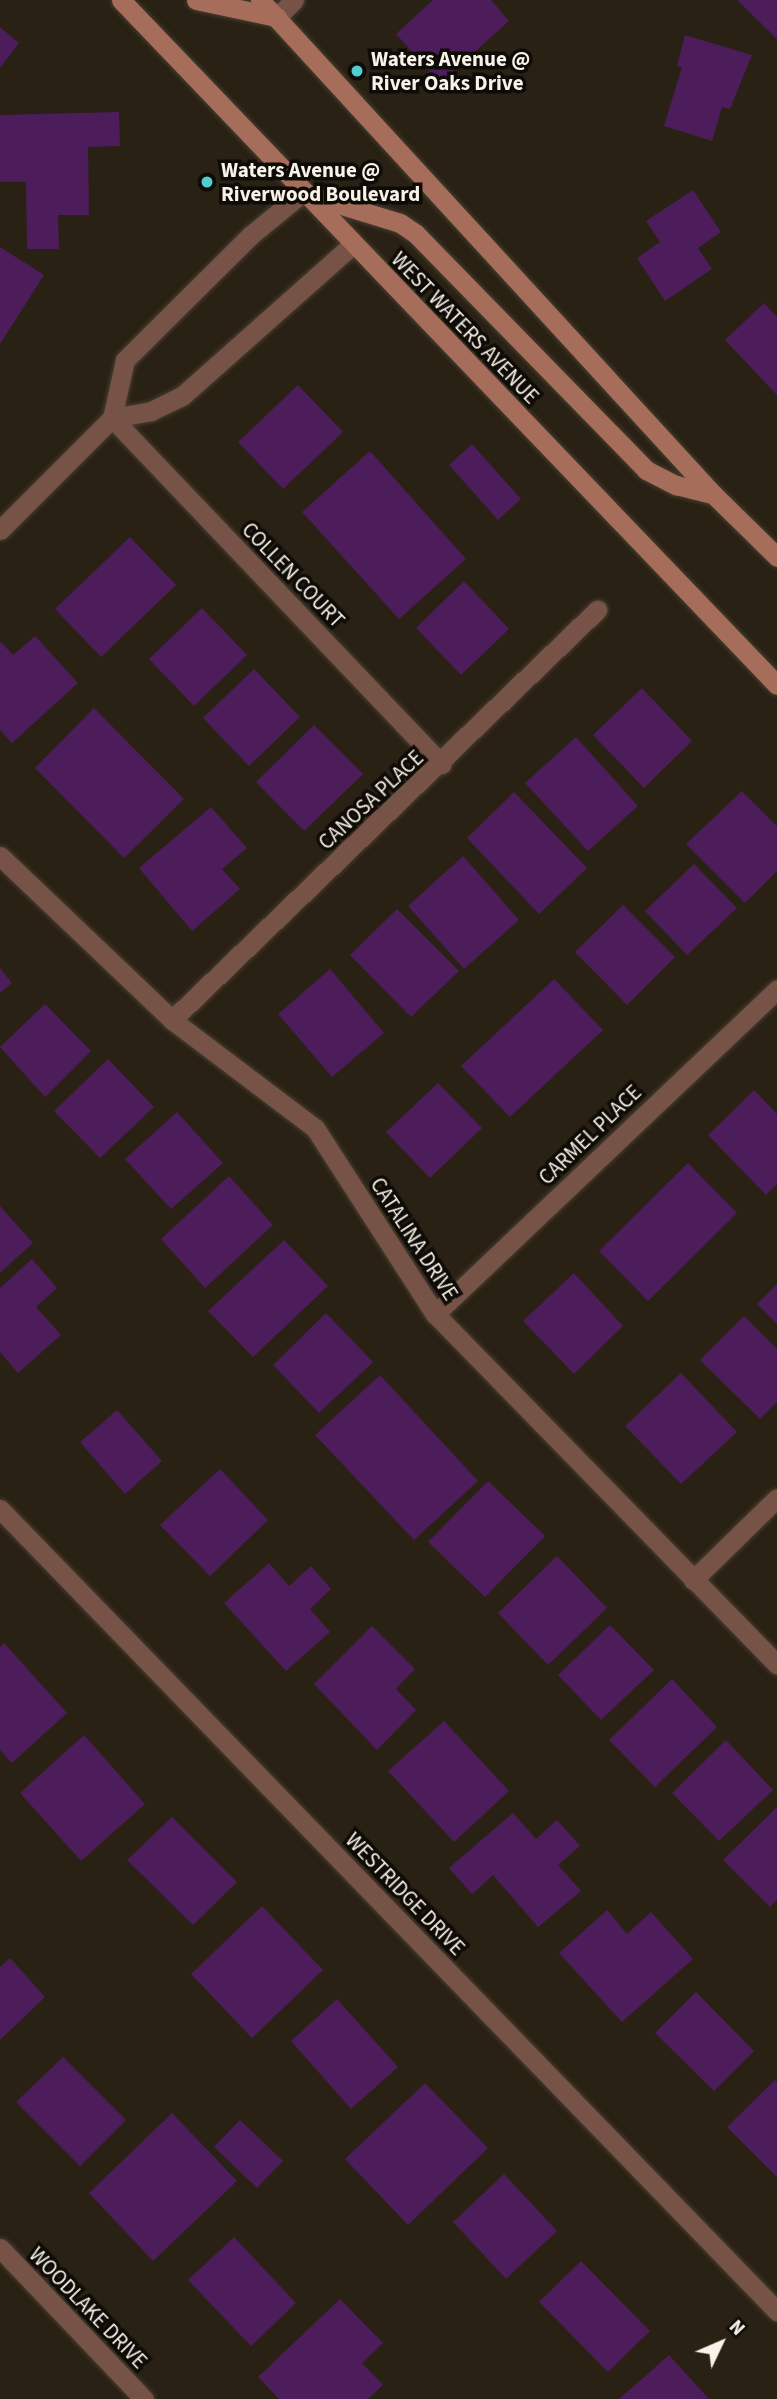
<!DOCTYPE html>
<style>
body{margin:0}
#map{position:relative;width:777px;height:2399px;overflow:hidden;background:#292113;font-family:"Source Sans 3",sans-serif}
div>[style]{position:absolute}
.building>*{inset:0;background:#4d1d5b}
.roads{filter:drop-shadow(0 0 2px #463e31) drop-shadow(0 0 2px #463e31)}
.minor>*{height:19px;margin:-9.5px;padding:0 9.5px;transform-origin:9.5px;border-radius:9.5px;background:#775347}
.secondary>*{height:19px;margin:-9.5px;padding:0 9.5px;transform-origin:9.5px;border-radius:9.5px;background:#a66e5a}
.dots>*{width:19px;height:19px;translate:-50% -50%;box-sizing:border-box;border:4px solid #0f0b06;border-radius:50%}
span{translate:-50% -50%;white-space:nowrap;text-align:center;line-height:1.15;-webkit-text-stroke:7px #0f0b06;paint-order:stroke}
.poi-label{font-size:21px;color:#f8f3e9;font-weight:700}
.left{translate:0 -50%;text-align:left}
.street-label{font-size:21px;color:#f8f3e9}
.north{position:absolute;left:686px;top:2308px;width:70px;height:70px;-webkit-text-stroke:5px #0f0b06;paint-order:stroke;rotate:46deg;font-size:19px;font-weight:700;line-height:28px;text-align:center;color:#f8f3e9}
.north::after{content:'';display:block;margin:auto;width:24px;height:32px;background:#f8f3e9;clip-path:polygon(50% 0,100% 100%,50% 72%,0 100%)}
</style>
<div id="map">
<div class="building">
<i style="clip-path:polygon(433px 0,491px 0,509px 21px,440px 83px,396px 34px)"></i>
<i style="clip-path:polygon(737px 0,777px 0,777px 39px)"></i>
<i style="clip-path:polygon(0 27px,19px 43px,0 68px)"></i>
<i style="clip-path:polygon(685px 35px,752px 55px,730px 109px,722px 107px,712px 141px,664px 126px,682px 67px,677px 66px)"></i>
<i style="clip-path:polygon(119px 112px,120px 146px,88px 147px,89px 215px,58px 215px,59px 249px,27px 249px,26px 182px,0 182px,0 115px)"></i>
<i style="clip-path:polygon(693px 190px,721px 232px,698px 248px,712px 269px,665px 301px,637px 258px,660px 242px,646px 221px)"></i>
<i style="clip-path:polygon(0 247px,44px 275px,0 344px)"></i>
<i style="clip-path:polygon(764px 303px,777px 317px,777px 395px,725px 340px)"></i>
<i style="clip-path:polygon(298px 385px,343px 432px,283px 489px,238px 442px)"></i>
<i style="clip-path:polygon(472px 444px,521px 499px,498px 520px,449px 465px)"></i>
<i style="clip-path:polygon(370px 451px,466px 559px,399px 619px,302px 512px)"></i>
<i style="clip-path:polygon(130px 537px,176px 585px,101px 657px,55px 609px)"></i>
<i style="clip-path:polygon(464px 581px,509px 629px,461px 675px,416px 628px)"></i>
<i style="clip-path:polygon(202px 608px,247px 655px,194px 706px,149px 659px)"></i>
<i style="clip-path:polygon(35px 636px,78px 683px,12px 743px,0 730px,0 641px,13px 655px)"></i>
<i style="clip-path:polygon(254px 669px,300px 717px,249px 766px,203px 718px)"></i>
<i style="clip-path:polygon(642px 688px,692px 741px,644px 788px,593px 735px)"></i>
<i style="clip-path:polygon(94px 708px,184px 799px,124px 858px,35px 768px)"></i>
<i style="clip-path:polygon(314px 725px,363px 774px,304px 831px,256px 782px)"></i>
<i style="clip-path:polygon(576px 737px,638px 806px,588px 851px,525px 783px)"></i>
<i style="clip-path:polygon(742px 791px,777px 826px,777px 871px,745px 903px,686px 844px)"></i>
<i style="clip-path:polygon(514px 792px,587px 868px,539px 914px,467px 838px)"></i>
<i style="clip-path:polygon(211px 807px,247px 848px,222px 869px,240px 889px,192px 931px,139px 868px)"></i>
<i style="clip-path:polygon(463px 856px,519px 920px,464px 969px,408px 906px)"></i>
<i style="clip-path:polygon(694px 864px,737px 908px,687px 955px,645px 911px)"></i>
<i style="clip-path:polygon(623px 905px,675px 957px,627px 1005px,575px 952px)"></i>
<i style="clip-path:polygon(397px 909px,459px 971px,411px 1017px,350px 955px)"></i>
<i style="clip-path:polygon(0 968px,12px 983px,0 993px)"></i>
<i style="clip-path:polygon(330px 969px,384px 1033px,332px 1077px,278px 1014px)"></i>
<i style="clip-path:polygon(554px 979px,603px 1030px,510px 1117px,461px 1066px)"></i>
<i style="clip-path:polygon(45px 1004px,91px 1051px,45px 1097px,0 1047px)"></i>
<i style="clip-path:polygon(108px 1059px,154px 1107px,100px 1158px,54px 1111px)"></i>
<i style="clip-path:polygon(438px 1083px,482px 1128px,430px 1178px,386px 1132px)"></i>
<i style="clip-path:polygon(754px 1090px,777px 1114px,777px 1184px,766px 1195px,708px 1135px)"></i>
<i style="clip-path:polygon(177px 1112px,223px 1163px,171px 1209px,125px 1159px)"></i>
<i style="clip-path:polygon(688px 1163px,737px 1213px,648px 1301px,599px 1251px)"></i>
<i style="clip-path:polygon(229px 1176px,273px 1225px,205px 1288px,161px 1239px)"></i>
<i style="clip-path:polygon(0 1206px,33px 1243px,0 1273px)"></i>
<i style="clip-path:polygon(284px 1240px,328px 1286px,253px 1357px,208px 1311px)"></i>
<i style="clip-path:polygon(32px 1259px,57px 1288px,36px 1307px,61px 1335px,18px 1373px,0 1352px,0 1288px)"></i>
<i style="clip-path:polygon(574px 1273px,623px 1326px,574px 1374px,523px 1321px)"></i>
<i style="clip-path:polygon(777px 1284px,777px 1324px,757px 1304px)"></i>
<i style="clip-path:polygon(326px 1313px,373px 1362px,319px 1413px,273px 1365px)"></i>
<i style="clip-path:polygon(744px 1316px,777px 1349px,777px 1402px,760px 1419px,700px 1360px)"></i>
<i style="clip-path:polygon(681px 1373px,737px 1432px,681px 1484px,625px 1426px)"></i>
<i style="clip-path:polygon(380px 1375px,478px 1481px,414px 1540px,315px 1435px)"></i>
<i style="clip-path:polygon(117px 1410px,162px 1461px,125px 1494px,80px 1442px)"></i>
<i style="clip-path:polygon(220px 1469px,268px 1520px,210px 1576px,160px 1525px)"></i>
<i style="clip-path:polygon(488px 1481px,545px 1536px,485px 1597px,428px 1542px)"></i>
<i style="clip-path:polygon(557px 1556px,607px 1608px,548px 1665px,498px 1613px)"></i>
<i style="clip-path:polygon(269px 1563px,289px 1586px,311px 1566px,331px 1589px,310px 1609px,330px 1632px,286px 1671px,224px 1603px)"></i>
<i style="clip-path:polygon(610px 1625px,654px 1670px,601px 1720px,558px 1675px)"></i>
<i style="clip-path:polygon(372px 1626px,415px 1669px,396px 1689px,416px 1710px,377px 1750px,314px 1684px)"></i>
<i style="clip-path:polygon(4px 1643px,67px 1713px,12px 1763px,0 1750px,0 1647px)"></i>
<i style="clip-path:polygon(672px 1679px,717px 1727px,655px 1787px,609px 1740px)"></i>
<i style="clip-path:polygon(444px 1721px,509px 1791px,454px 1842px,388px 1771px)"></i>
<i style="clip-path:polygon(84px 1735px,145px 1804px,81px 1861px,20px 1793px)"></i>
<i style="clip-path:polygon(726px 1740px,773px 1790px,719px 1841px,672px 1793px)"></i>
<i style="clip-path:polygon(777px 1807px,777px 1900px,770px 1907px,723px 1860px)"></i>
<i style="clip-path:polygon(513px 1813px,536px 1839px,557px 1820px,580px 1846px,558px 1865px,581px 1891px,538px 1927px,493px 1875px,472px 1894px,449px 1868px)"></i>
<i style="clip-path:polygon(172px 1817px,237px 1882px,193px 1925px,127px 1860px)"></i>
<i style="clip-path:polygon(262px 1906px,323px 1970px,252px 2038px,191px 1974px)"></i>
<i style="clip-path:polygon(607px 1910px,627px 1934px,651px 1912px,693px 1959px,622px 2022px,559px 1953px)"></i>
<i style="clip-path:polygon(10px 1958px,45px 1997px,0 2040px,0 1967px)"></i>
<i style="clip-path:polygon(696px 1992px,754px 2051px,714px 2091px,655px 2033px)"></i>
<i style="clip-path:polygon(337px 1999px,398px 2067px,351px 2109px,291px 2041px)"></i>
<i style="clip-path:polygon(63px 2057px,126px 2120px,80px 2166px,16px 2102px)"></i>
<i style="clip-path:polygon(775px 2080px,777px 2082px,777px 2177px,727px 2127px)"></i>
<i style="clip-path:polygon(425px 2083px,488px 2148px,408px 2225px,345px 2159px)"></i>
<i style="clip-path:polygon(172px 2113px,237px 2181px,153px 2261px,89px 2193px)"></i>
<i style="clip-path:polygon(240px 2120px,283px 2161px,257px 2188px,214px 2147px)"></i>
<i style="clip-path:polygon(504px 2174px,557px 2231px,506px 2279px,453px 2222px)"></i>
<i style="clip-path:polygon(234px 2237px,296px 2303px,251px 2346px,188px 2280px)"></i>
<i style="clip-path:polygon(581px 2261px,650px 2331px,608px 2372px,539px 2302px)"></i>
<i style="clip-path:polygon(340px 2299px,383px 2343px,362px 2363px,383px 2385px,368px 2399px,279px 2399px,258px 2377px)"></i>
<i style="clip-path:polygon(669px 2355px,709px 2399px,619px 2399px)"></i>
</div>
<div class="roads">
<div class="minor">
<i style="left:277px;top:17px;width:24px;rotate:-45deg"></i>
<i style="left:112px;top:418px;width:478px;rotate:46.4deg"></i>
<i style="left:112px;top:418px;width:40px;rotate:-10deg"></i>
<i style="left:151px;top:411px;width:34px;rotate:-26deg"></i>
<i style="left:182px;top:396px;width:229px;rotate:-41.6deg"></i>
<i style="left:0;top:530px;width:158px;rotate:-45deg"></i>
<i style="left:112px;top:418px;width:59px;rotate:-77.4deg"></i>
<i style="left:125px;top:360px;width:177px;rotate:-44.8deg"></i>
<i style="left:251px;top:235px;width:66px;rotate:-39.5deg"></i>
<i style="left:0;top:856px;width:238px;rotate:43.6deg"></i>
<i style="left:172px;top:1020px;width:179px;rotate:37.1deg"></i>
<i style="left:315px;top:1128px;width:221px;rotate:57.2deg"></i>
<i style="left:435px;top:1314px;width:490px;rotate:45.7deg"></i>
<i style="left:172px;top:1020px;width:591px;rotate:-43.97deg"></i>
<i style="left:435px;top:1314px;width:472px;rotate:-43.5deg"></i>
<i style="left:0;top:1509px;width:1117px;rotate:45.91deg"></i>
<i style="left:693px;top:1580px;width:117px;rotate:-44.3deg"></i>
<i style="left:0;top:2248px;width:209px;rotate:46.4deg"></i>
</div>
<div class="secondary">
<i style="left:121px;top:0;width:948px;rotate:46.24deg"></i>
<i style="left:196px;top:0;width:83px;rotate:11.9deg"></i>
<i style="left:260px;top:0;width:670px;rotate:47.48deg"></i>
<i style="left:713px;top:494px;width:90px;rotate:44.5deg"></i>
<i style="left:306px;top:194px;width:98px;rotate:17.1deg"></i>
<i style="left:400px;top:223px;width:18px;rotate:34deg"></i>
<i style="left:415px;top:233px;width:331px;rotate:45.7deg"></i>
<i style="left:646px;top:470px;width:34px;rotate:27deg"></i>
<i style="left:676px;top:485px;width:38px;rotate:14deg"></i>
</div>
</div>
<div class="dots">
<i style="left:357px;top:71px;background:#52cdcf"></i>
<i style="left:207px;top:182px;background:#52cdcf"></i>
</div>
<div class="poi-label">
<span class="left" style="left:371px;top:71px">Waters Avenue @<br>River Oaks Drive</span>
<span class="left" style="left:221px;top:182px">Waters Avenue @<br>Riverwood Boulevard</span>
</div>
<div class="street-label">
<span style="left:465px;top:328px;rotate:46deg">WEST WATERS AVENUE</span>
<span style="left:293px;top:575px;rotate:46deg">COLLEN COURT</span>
<span style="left:371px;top:800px;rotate:-43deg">CANOSA PLACE</span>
<span style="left:590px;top:1135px;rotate:-44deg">CARMEL PLACE</span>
<span style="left:414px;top:1239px;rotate:57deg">CATALINA DRIVE</span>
<span style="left:405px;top:1894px;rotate:46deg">WESTRIDGE DRIVE</span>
<span style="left:88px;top:2308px;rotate:46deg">WOODLAKE DRIVE</span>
</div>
<div class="north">N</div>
</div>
